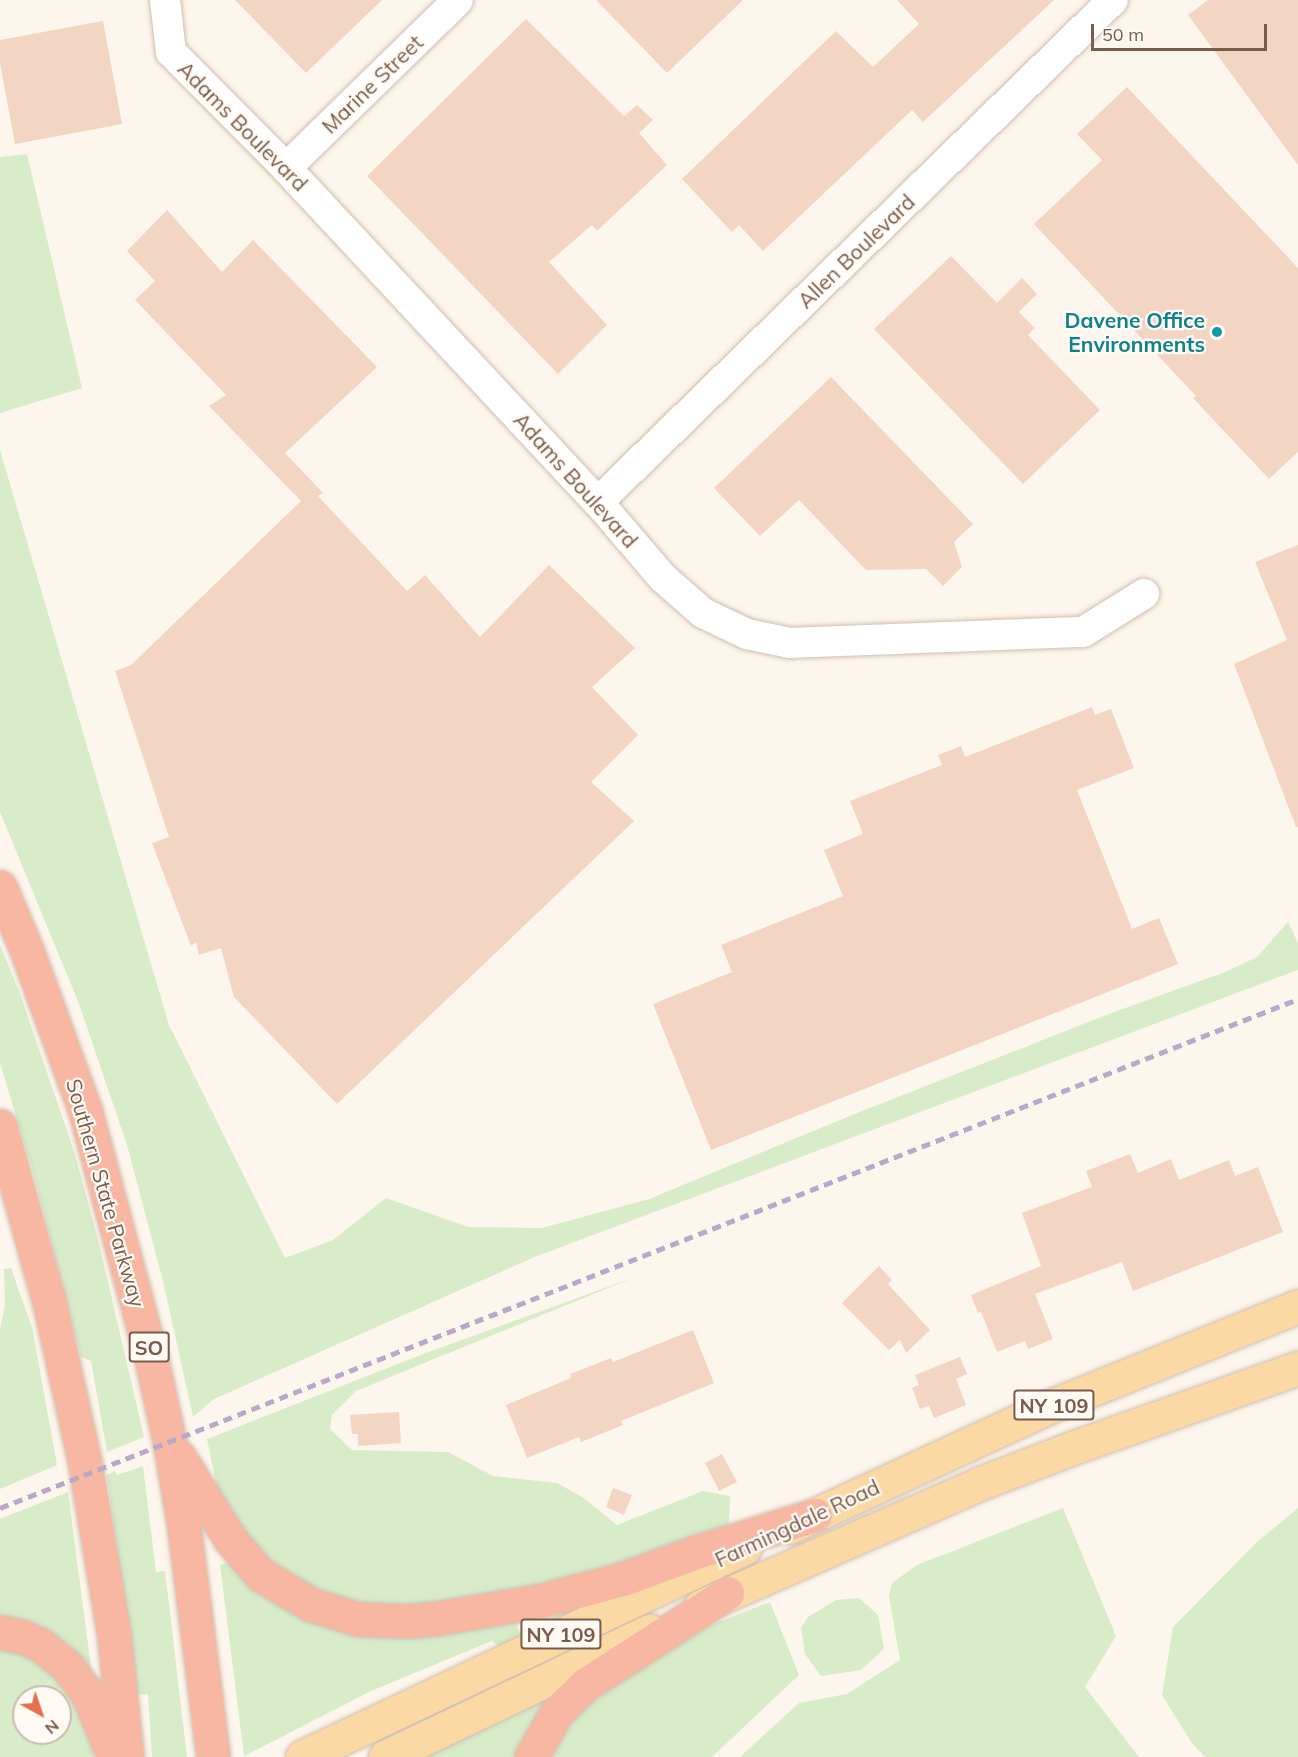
<!DOCTYPE html>
<style>
body{margin:0}
#map{position:relative;width:1298px;height:1757px;overflow:hidden;background:#fdf6ec;font-family:Mulish,sans-serif}
div>[style]{position:absolute}
.green>*{inset:0;background:#d8ecc9}
.building>*{inset:0;background:#f3d5c3}
.roads{filter:drop-shadow(0 0 2px #d1beb0) drop-shadow(0 0 2px #d1beb0)}
.minor>*{height:30px;margin:-15px;padding:0 15px;transform-origin:15px;border-radius:15px;background:#fff}
.major>*{height:33px;margin:-16.5px;padding:0 16.5px;transform-origin:16.5px;border-radius:16.5px;background:#fbd9a5}
.highway>*{height:33px;margin:-16.5px;padding:0 16.5px;transform-origin:16.5px;border-radius:16.5px;background:#f7b7a3}
.rail>*{height:4.5px;margin-top:-2.25px;transform-origin:0;background:repeating-linear-gradient(90deg,#b9a8c9 0 9px,transparent 0 15px)}
.dots>*{width:16px;height:16px;translate:-50% -50%;box-sizing:border-box;border:3px solid #fffaf3;border-radius:50%}
span{translate:-50% -50%;white-space:nowrap;text-align:center;line-height:1.15;-webkit-text-stroke:4.5px #fffaf3;paint-order:stroke}
.shield-label span{padding:2px 4px;background:#fffaf3;border:2px solid;border-radius:4px;-webkit-text-stroke-width:0}
.shield-label{font-size:20px;color:#7a5c4d;font-weight:700}
.street-label{font-size:21px;color:#7a5c4d}
.culture-label{font-size:21px;color:#0d838f;font-weight:700}
.right{translate:-100% -50%;text-align:right}
.north{position:absolute;left:12px;top:1685px;width:60px;height:60px;box-sizing:border-box;background:#fffaf3;border:2px solid #cabbb1;border-radius:50%;rotate:140deg;font-size:16px;font-weight:700;line-height:24px;text-align:center;color:#7a5c4d}
.north::after{content:'';display:block;margin:auto;width:21px;height:27px;background:#e76f51;clip-path:polygon(50% 0,100% 100%,50% 72%,0 100%)}
.scale{position:absolute;left:1091px;top:24px;width:176px;height:27px;box-sizing:border-box;border:3px solid #7a5c4d;border-top:0;padding-left:8px;font-size:18px;line-height:21px;white-space:nowrap;color:#7a5c4d;-webkit-text-stroke:4px #fffaf3;paint-order:stroke}
</style>
<div id="map">
<div class="green">
<i style="clip-path:polygon(27px 154px,82px 388px,0 413px,0 157px)"></i>
<i style="clip-path:polygon(0 450px,169px 1025px,285px 1258px,333px 1240px,386px 1198px,468px 1227px,542px 1228px,649px 1199px,857px 1113px,1106px 1015px,1225px 972px,1257px 957px,1288px 922px,1298px 943px,1298px 970px,537px 1256px,214px 1399px,193px 1417px,163px 1281px,127px 1145px,79px 1004px,0 812px)"></i>
<i style="clip-path:polygon(0 945px,19px 991px,74px 1151px,98px 1239px,144px 1437px,107px 1452px,91px 1361px,81px 1357px,34px 1175px,0 1063px)"></i>
<i style="clip-path:polygon(11px 1268px,32px 1327px,57px 1465px,0 1489px,0 1329px,5px 1305px,4px 1269px)"></i>
<i style="clip-path:polygon(635px 1277px,356px 1391px,332px 1415px,330px 1429px,352px 1450px,448px 1452px,493px 1476px,557px 1483px,584px 1498px,617px 1525px,703px 1491px,730px 1496px,729px 1525px,591px 1578px,421px 1607px,338px 1602px,283px 1576px,212px 1495px,215px 1478px,207px 1439px,423px 1354px)"></i>
<i style="clip-path:polygon(143px 1466px,156px 1572px,165px 1571px,187px 1757px,152px 1757px,148px 1694px,137px 1695px,107px 1475px,115px 1471px,117px 1475px)"></i>
<i style="clip-path:polygon(68px 1492px,92px 1675px,0 1617px,0 1519px)"></i>
<i style="clip-path:polygon(1063px 1508px,1116px 1636px,1085px 1687px,1139px 1757px,740px 1757px,799px 1703px,847px 1694px,900px 1660px,889px 1596px,892px 1583px,917px 1565px)"></i>
<i style="clip-path:polygon(1298px 1508px,1298px 1757px,1205px 1757px,1191px 1742px,1162px 1695px,1173px 1627px,1257px 1542px)"></i>
<i style="clip-path:polygon(228px 1562px,291px 1610px,532px 1613px,517px 1625px,522px 1638px,500px 1647px,492px 1641px,371px 1691px,244px 1756px,220px 1565px)"></i>
<i style="clip-path:polygon(859px 1598px,878px 1615px,884px 1649px,861px 1670px,821px 1676px,805px 1654px,801px 1627px,808px 1617px,836px 1600px)"></i>
<i style="clip-path:polygon(770px 1602px,799px 1675px,712px 1757px,540px 1757px,572px 1706px,694px 1632px)"></i>
<i style="clip-path:polygon(evenodd,0 1643px,20px 1644px,80px 1698px,95px 1757px,0 1757px,0 1643px,24px 1697px,60px 1697px,60px 1733px,24px 1733px,24px 1697px)"></i>
<i style="clip-path:polygon(571px 1680px,518px 1757px,411px 1757px)"></i>
</div>
<div class="building">
<i style="clip-path:polygon(235px 0,382px 0,306px 73px)"></i>
<i style="clip-path:polygon(596px 0,743px 0,667px 73px)"></i>
<i style="clip-path:polygon(897px 0,1054px 0,923px 122px,912px 110px,763px 251px,739px 225px,732px 232px,682px 179px,836px 31px,873px 67px,919px 24px)"></i>
<i style="clip-path:polygon(1208px 0,1298px 0,1298px 165px,1188px 15px)"></i>
<i style="clip-path:polygon(526px 19px,624px 116px,637px 105px,653px 120px,639px 133px,667px 165px,597px 231px,592px 225px,549px 262px,607px 325px,558px 374px,367px 176px)"></i>
<i style="clip-path:polygon(103px 21px,122px 124px,15px 144px,0 63px,0 40px)"></i>
<i style="clip-path:polygon(1127px 87px,1298px 268px,1298px 452px,1269px 479px,1193px 398px,1196px 396px,1034px 224px,1102px 160px,1077px 134px)"></i>
<i style="clip-path:polygon(167px 210px,222px 272px,253px 240px,377px 367px,285px 453px,323px 493px,318px 496px,407px 591px,425px 575px,480px 637px,549px 565px,635px 648px,592px 687px,638px 735px,591px 782px,634px 821px,337px 1104px,234px 997px,221px 948px,199px 955px,196px 942px,191px 946px,152px 843px,169px 837px,115px 671px,131px 665px,301px 501px,209px 406px,226px 395px,135px 300px,155px 281px,127px 251px)"></i>
<i style="clip-path:polygon(951px 256px,997px 303px,1022px 278px,1037px 294px,1019px 312px,1035px 328px,1028px 335px,1100px 410px,1023px 484px,874px 329px)"></i>
<i style="clip-path:polygon(831px 377px,973px 524px,954px 542px,962px 567px,943px 586px,926px 569px,866px 570px,799px 500px,760px 536px,714px 488px)"></i>
<i style="clip-path:polygon(1298px 545px,1298px 827px,1296px 827px,1234px 664px,1287px 640px,1255px 562px)"></i>
<i style="clip-path:polygon(1092px 707px,1095px 715px,1111px 709px,1134px 768px,1077px 790px,1132px 929px,1159px 918px,1178px 964px,711px 1150px,653px 1004px,732px 972px,721px 945px,843px 896px,824px 850px,863px 834px,850px 801px,942px 765px,938px 755px,961px 746px,965px 757px)"></i>
<i style="clip-path:polygon(1130px 1154px,1138px 1173px,1171px 1159px,1179px 1180px,1229px 1160px,1235px 1176px,1258px 1167px,1283px 1232px,1133px 1291px,1122px 1262px,1035px 1294px,1053px 1339px,1028px 1349px,1025px 1341px,997px 1352px,981px 1312px,978px 1313px,971px 1295px,1041px 1266px,1022px 1213px,1092px 1187px,1086px 1171px)"></i>
<i style="clip-path:polygon(879px 1266px,892px 1280px,888px 1284px,930px 1330px,906px 1353px,900px 1340px,889px 1350px,842px 1303px)"></i>
<i style="clip-path:polygon(693px 1330px,714px 1383px,621px 1421px,623px 1425px,581px 1442px,579px 1437px,527px 1458px,506px 1405px,571px 1378px,570px 1374px,611px 1358px,613px 1362px)"></i>
<i style="clip-path:polygon(960px 1357px,967px 1374px,956px 1379px,966px 1405px,934px 1418px,929px 1406px,920px 1409px,912px 1388px,919px 1385px,915px 1375px)"></i>
<i style="clip-path:polygon(399px 1412px,401px 1443px,358px 1446px,358px 1434px,352px 1434px,350px 1415px)"></i>
<i style="clip-path:polygon(722px 1454px,737px 1482px,719px 1491px,705px 1463px)"></i>
<i style="clip-path:polygon(613px 1488px,632px 1495px,624px 1515px,606px 1507px)"></i>
</div>
<div class="roads">
<div class="minor">
<i style="left:165px;top:0;width:52px;rotate:83.4deg"></i>
<i style="left:171px;top:52px;width:163px;rotate:45.2deg"></i>
<i style="left:286px;top:168px;width:457px;rotate:47deg"></i>
<i style="left:598px;top:502px;width:100px;rotate:49.5deg"></i>
<i style="left:663px;top:578px;width:53px;rotate:41.2deg"></i>
<i style="left:703px;top:613px;width:49px;rotate:25.5deg"></i>
<i style="left:747px;top:634px;width:44px;rotate:11.8deg"></i>
<i style="left:790px;top:643px;width:293px;rotate:-2.2deg"></i>
<i style="left:1083px;top:632px;width:72px;rotate:-31.9deg"></i>
<i style="left:286px;top:168px;width:240px;rotate:-44.3deg"></i>
<i style="left:598px;top:502px;width:719px;rotate:-44.27deg"></i>
</div>
<div class="major">
<i style="left:789px;top:1527px;width:289px;rotate:-24.8deg"></i>
<i style="left:1051px;top:1406px;width:266px;rotate:-22deg"></i>
<i style="left:701px;top:1606px;width:306px;rotate:-23.7deg"></i>
<i style="left:981px;top:1483px;width:97px;rotate:-21deg"></i>
<i style="left:1072px;top:1448px;width:240px;rotate:-19.5deg"></i>
<i style="left:302px;top:1757px;width:490px;rotate:-25.3deg"></i>
<i style="left:385px;top:1757px;width:293px;rotate:-25.5deg"></i>
</div>
<div class="highway">
<i style="left:0;top:887px;width:69px;rotate:67.1deg"></i>
<i style="left:27px;top:951px;width:169px;rotate:70deg"></i>
<i style="left:85px;top:1110px;width:256px;rotate:75deg"></i>
<i style="left:151px;top:1357px;width:89px;rotate:77.7deg"></i>
<i style="left:170px;top:1444px;width:84px;rotate:80.4deg"></i>
<i style="left:184px;top:1527px;width:232px;rotate:82.8deg"></i>
<i style="left:0;top:1126px;width:182px;rotate:74.4deg"></i>
<i style="left:49px;top:1301px;width:167px;rotate:77.5deg"></i>
<i style="left:85px;top:1464px;width:174px;rotate:80.4deg"></i>
<i style="left:114px;top:1636px;width:122px;rotate:83.9deg"></i>
<i style="left:179px;top:1457px;width:97px;rotate:58.1deg"></i>
<i style="left:230px;top:1539px;width:48px;rotate:49.3deg"></i>
<i style="left:261px;top:1575px;width:59px;rotate:30.5deg"></i>
<i style="left:312px;top:1605px;width:48px;rotate:16.9deg"></i>
<i style="left:358px;top:1619px;width:49px;rotate:2.3deg"></i>
<i style="left:407px;top:1621px;width:32px;rotate:-5deg"></i>
<i style="left:439px;top:1618px;width:107px;rotate:-9.7deg"></i>
<i style="left:544px;top:1600px;width:82px;rotate:-14.9deg"></i>
<i style="left:623px;top:1579px;width:78px;rotate:-20.3deg"></i>
<i style="left:696px;top:1552px;width:125px;rotate:-17.3deg"></i>
<i style="left:0;top:1632px;width:24px;rotate:12deg"></i>
<i style="left:23px;top:1637px;width:20px;rotate:24deg"></i>
<i style="left:41px;top:1645px;width:33px;rotate:39deg"></i>
<i style="left:67px;top:1666px;width:35px;rotate:53deg"></i>
<i style="left:88px;top:1694px;width:68px;rotate:67.6deg"></i>
<i style="left:531px;top:1757px;width:52px;rotate:-60deg"></i>
<i style="left:557px;top:1712px;width:40px;rotate:-44deg"></i>
<i style="left:586px;top:1684px;width:168px;rotate:-32.8deg"></i>
</div>
</div>
<div class="rail">
<i style="left:0;top:1508px;width:1394px;rotate:-21.41deg"></i>
</div>
<div class="dots">
<i style="left:1217px;top:332px;background:#0f9aa8"></i>
</div>
<div class="shield-label">
<span style="left:149px;top:1347px">SO</span>
<span style="left:1054px;top:1405px">NY 109</span>
<span style="left:561px;top:1634px">NY 109</span>
</div>
<div class="street-label">
<span style="left:372px;top:84px;rotate:-44deg">Marine Street</span>
<span style="left:243px;top:126px;rotate:45deg">Adams Boulevard</span>
<span style="left:856px;top:251px;rotate:-44deg">Allen Boulevard</span>
<span style="left:576px;top:480px;rotate:48deg">Adams Boulevard</span>
<span style="left:106px;top:1193px;rotate:74deg">Southern State Parkway</span>
<span style="left:797px;top:1523px;rotate:-25deg">Farmingdale Road</span>
</div>
<div class="culture-label">
<span class="right" style="left:1205px;top:332px">Davene Office<br>Environments</span>
</div>
<div class="north">N</div>
<div class="scale">50 m</div>
</div>
